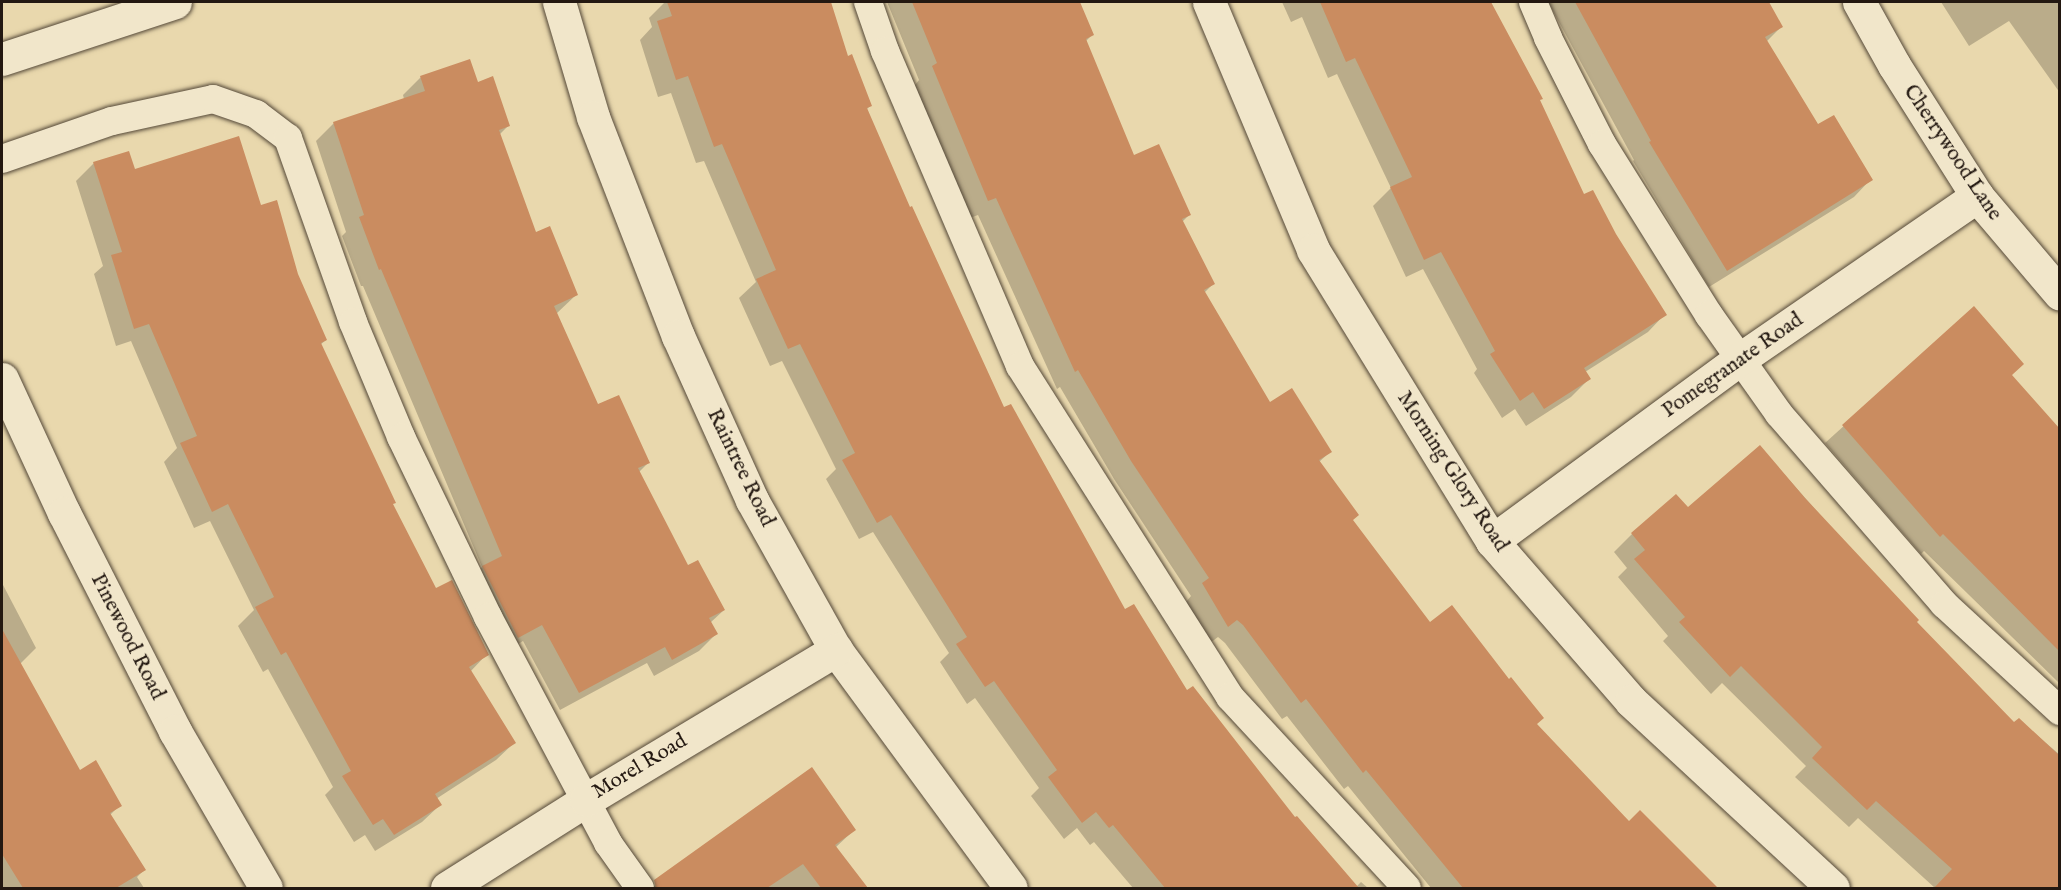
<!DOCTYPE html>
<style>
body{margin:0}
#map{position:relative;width:2061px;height:890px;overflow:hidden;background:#e9d8ad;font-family:"IM FELL English",serif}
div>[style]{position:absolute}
.shadow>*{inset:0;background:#0003}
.building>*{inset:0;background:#ca8c60}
.roads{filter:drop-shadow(0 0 2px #544838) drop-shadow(0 0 2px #544838)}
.lane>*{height:28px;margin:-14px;padding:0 14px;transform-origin:14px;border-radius:14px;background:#f1e6ca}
.street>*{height:33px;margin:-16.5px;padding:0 16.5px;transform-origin:16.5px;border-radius:16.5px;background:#f1e6ca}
.secondary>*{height:33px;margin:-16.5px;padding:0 16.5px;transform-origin:16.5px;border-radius:16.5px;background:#f1e6ca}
span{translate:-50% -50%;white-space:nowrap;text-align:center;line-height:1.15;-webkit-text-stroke:5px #f1e6ca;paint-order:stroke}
.street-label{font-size:21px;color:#231811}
.frame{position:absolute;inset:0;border:3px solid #231811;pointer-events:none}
</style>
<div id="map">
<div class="shadow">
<i style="clip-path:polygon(665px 2px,829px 2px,847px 57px,870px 106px,866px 110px,909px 209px,1004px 409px,1125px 611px,1186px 692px,1295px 819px,1356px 887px,1361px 882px,1368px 888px,1133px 888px,1094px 842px,1090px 845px,1077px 828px,1064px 839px,1031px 796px,1039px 788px,975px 698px,967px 704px,940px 662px,949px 653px,873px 532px,859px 539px,826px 479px,836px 469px,782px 361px,770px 366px,739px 298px,756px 282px,704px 161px,696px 163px,671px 93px,658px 97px,640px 40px,652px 27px,649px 18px)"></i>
<i style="clip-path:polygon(887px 2px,1078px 2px,1092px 35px,1085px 42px,1134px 157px,1189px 215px,1182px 222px,1213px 284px,1204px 293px,1270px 404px,1330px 452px,1319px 462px,1352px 520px,1430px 624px,1536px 724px,1628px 823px,1689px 863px,1715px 888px,1431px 888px,1348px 786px,1344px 789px,1287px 716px,1282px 719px,1225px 643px,1218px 637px,1210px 643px,1186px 602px,1191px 596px,1114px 479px,1060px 387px,1057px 389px,978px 215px,970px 218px,915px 85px,919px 80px)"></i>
<i style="clip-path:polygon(1282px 2px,1489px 2px,1541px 98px,1538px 101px,1584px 196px,1615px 235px,1665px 314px,1648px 332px,1585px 372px,1589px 379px,1571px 397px,1526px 426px,1515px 409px,1502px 418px,1474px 373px,1477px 369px,1423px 269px,1406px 277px,1373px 206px,1391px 188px,1337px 74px,1328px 78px,1302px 17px,1291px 22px)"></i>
<i style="clip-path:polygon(1548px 2px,1767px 2px,1781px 27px,1766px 42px,1818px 126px,1871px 179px,1854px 197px,1709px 287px,1633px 161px,1634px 160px)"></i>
<i style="clip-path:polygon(1941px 2px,2060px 2px,2060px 93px,2009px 21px,1969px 46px)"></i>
<i style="clip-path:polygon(421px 77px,477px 83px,508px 126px,499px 135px,535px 234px,576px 295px,556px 314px,597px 406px,648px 463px,639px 472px,687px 567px,724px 610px,710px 623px,716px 634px,699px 651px,654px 676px,647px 663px,560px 710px,523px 641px,500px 655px,465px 585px,482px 567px,363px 286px,361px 286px,342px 236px,346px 232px,316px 141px,334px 123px,404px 99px,403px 95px)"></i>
<i style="clip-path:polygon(94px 163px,134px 171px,260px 207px,297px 275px,326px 340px,320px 345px,391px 505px,436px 590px,487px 654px,470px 672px,514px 743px,496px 760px,436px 799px,440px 805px,422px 822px,375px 851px,365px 835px,354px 842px,325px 795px,333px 787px,268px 669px,263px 672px,238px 626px,254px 610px,210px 521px,194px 528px,164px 462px,177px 448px,131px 341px,116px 346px,94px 274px,103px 266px,76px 181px)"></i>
<i style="clip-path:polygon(1974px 308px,2010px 376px,2060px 431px,2060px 684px,1924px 551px,1921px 554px,1825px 443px)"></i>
<i style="clip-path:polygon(1760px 447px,1915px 622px,2014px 724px,2019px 720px,2060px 755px,2060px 888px,1935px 888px,1858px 818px,1849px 827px,1795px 777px,1806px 766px,1722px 683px,1711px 694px,1663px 641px,1668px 636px,1618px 577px,1627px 568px,1614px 552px,1632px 534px,1676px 496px,1687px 509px)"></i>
<i style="clip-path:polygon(2px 583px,36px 648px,19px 665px,79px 772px,120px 805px,110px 815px,144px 870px,137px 877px,144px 888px,2px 888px)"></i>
<i style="clip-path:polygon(854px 830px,835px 848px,866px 888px,653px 888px,670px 870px)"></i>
</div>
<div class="building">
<i style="clip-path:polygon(667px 2px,831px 2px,848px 56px,852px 54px,872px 106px,867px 108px,910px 207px,912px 206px,1004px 407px,1011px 404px,1125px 609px,1134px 604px,1187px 690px,1193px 686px,1295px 817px,1297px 816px,1359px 888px,1165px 888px,1113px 825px,1109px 828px,1096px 812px,1082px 823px,1048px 777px,1057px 770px,994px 681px,985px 687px,956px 644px,967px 637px,891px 515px,877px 523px,842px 460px,855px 453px,800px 344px,788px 349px,756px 279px,776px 270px,722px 144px,714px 147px,688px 76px,676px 80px,657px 21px,672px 16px)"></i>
<i style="clip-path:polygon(912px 2px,1080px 2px,1094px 35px,1086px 39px,1134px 155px,1159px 144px,1191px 215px,1182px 219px,1215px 284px,1204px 290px,1270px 402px,1292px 388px,1332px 452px,1319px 460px,1359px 515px,1353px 520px,1430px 622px,1452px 605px,1509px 679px,1511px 677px,1544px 718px,1537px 724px,1629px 821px,1640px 810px,1718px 888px,1463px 888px,1366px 770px,1363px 773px,1306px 699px,1301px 703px,1243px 625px,1237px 620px,1228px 627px,1202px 583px,1209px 578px,1131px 461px,1078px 370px,1075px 372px,996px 198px,988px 201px,932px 66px,937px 63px)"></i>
<i style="clip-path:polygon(1320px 2px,1491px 2px,1543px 99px,1540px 100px,1584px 194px,1593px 190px,1616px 234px,1667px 315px,1584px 368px,1591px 379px,1544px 409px,1533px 392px,1520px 401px,1490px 354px,1495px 351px,1441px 252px,1424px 260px,1390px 187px,1412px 177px,1355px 58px,1346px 62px)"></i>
<i style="clip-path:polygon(1575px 2px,1769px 2px,1783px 27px,1765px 37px,1818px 124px,1834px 115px,1873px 180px,1727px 271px,1649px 142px,1651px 141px)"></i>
<i style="clip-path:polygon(470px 59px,478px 82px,493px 76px,510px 126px,499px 130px,536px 232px,550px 226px,578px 295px,554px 306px,598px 404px,619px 395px,650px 463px,638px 468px,688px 565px,698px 560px,725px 610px,709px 618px,718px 634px,672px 660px,665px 647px,579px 693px,542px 625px,518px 638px,482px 566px,502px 556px,381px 269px,379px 270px,359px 217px,364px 215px,333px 122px,425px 91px,420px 76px)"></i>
<i style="clip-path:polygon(239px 136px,261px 205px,277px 200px,298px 274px,327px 340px,321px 343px,396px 503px,393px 504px,436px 588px,452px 580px,489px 655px,469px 667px,516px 743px,435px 794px,442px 805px,394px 835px,383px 819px,373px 825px,342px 776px,351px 771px,286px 652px,281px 655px,255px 607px,274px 597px,228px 504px,212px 512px,180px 443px,197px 436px,149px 324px,134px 329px,111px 255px,122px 252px,93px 162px,129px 151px,135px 169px)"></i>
<i style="clip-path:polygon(1974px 306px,2024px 364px,2012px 375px,2060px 429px,2060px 652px,1943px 534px,1940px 537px,1842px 425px)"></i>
<i style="clip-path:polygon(1760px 445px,1805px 498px,1919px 620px,1917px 622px,2014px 722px,2019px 718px,2060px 756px,2060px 888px,1934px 888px,1952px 869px,1876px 801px,1867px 810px,1812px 758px,1822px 747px,1741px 666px,1730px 677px,1679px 622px,1685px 617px,1634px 559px,1645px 550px,1631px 533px,1676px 494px,1688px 507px)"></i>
<i style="clip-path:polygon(2px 629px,80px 770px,96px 760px,122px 806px,110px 813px,146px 870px,116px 888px,23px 888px,2px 854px)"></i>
<i style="clip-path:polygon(812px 767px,856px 830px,835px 845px,868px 888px,821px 888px,803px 864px,767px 888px,656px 888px,654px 880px)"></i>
</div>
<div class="roads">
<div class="lane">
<i style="left:868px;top:2px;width:52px;rotate:70.9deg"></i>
<i style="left:885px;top:51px;width:343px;rotate:66.8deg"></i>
<i style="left:1020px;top:366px;width:392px;rotate:57.6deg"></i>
<i style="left:1230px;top:697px;width:260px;rotate:47.2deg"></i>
<i style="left:1533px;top:2px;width:39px;rotate:67deg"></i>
<i style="left:1548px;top:38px;width:119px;rotate:63deg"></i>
<i style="left:1602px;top:144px;width:202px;rotate:58deg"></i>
<i style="left:1709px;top:315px;width:121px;rotate:54.7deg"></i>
<i style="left:1779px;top:414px;width:252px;rotate:49deg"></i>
<i style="left:1944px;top:604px;width:158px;rotate:42.7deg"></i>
<i style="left:2px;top:159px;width:116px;rotate:-19.1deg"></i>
<i style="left:112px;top:121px;width:103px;rotate:-12.3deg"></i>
<i style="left:213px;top:99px;width:46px;rotate:19.2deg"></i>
<i style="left:256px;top:114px;width:40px;rotate:37deg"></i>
<i style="left:288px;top:138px;width:195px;rotate:70.5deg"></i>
<i style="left:353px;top:322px;width:125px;rotate:67.3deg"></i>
<i style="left:401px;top:437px;width:200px;rotate:64.2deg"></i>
<i style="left:488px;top:617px;width:256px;rotate:62deg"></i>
<i style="left:608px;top:843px;width:55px;rotate:54.6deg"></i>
</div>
<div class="street">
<i style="left:559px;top:2px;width:120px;rotate:73.5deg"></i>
<i style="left:593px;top:117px;width:235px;rotate:68.8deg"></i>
<i style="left:678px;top:336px;width:180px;rotate:65.7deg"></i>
<i style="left:752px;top:500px;width:172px;rotate:60.8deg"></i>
<i style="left:836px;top:650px;width:295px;rotate:53.7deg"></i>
<i style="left:1209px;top:2px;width:269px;rotate:67.2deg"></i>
<i style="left:1313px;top:250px;width:342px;rotate:58.4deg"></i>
<i style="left:1492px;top:541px;width:212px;rotate:49deg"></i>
<i style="left:1631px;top:701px;width:275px;rotate:42.8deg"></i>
<i style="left:1859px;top:2px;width:72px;rotate:60.9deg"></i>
<i style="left:1894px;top:65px;width:155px;rotate:57.6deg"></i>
<i style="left:1977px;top:196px;width:128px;rotate:49.7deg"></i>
<i style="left:2px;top:379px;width:148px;rotate:65.2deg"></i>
<i style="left:64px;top:513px;width:245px;rotate:63deg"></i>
<i style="left:175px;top:731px;width:181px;rotate:59.9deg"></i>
<i style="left:1492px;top:541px;width:308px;rotate:-36.3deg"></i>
<i style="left:1740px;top:359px;width:288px;rotate:-34.5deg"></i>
<i style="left:447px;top:888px;width:165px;rotate:-32.3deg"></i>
<i style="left:586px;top:800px;width:292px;rotate:-31deg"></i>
</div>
<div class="secondary">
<i style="left:2px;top:59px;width:182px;rotate:-18.2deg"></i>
</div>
</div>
<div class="street-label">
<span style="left:1952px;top:153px;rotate:56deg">Cherrywood Lane</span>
<span style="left:1733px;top:366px;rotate:-35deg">Pomegranate Road</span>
<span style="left:740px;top:468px;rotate:64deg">Raintree Road</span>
<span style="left:1452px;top:472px;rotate:57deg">Morning Glory Road</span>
<span style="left:127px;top:637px;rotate:63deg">Pinewood Road</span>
<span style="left:640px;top:767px;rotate:-31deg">Morel Road</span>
</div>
<div class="frame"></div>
</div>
